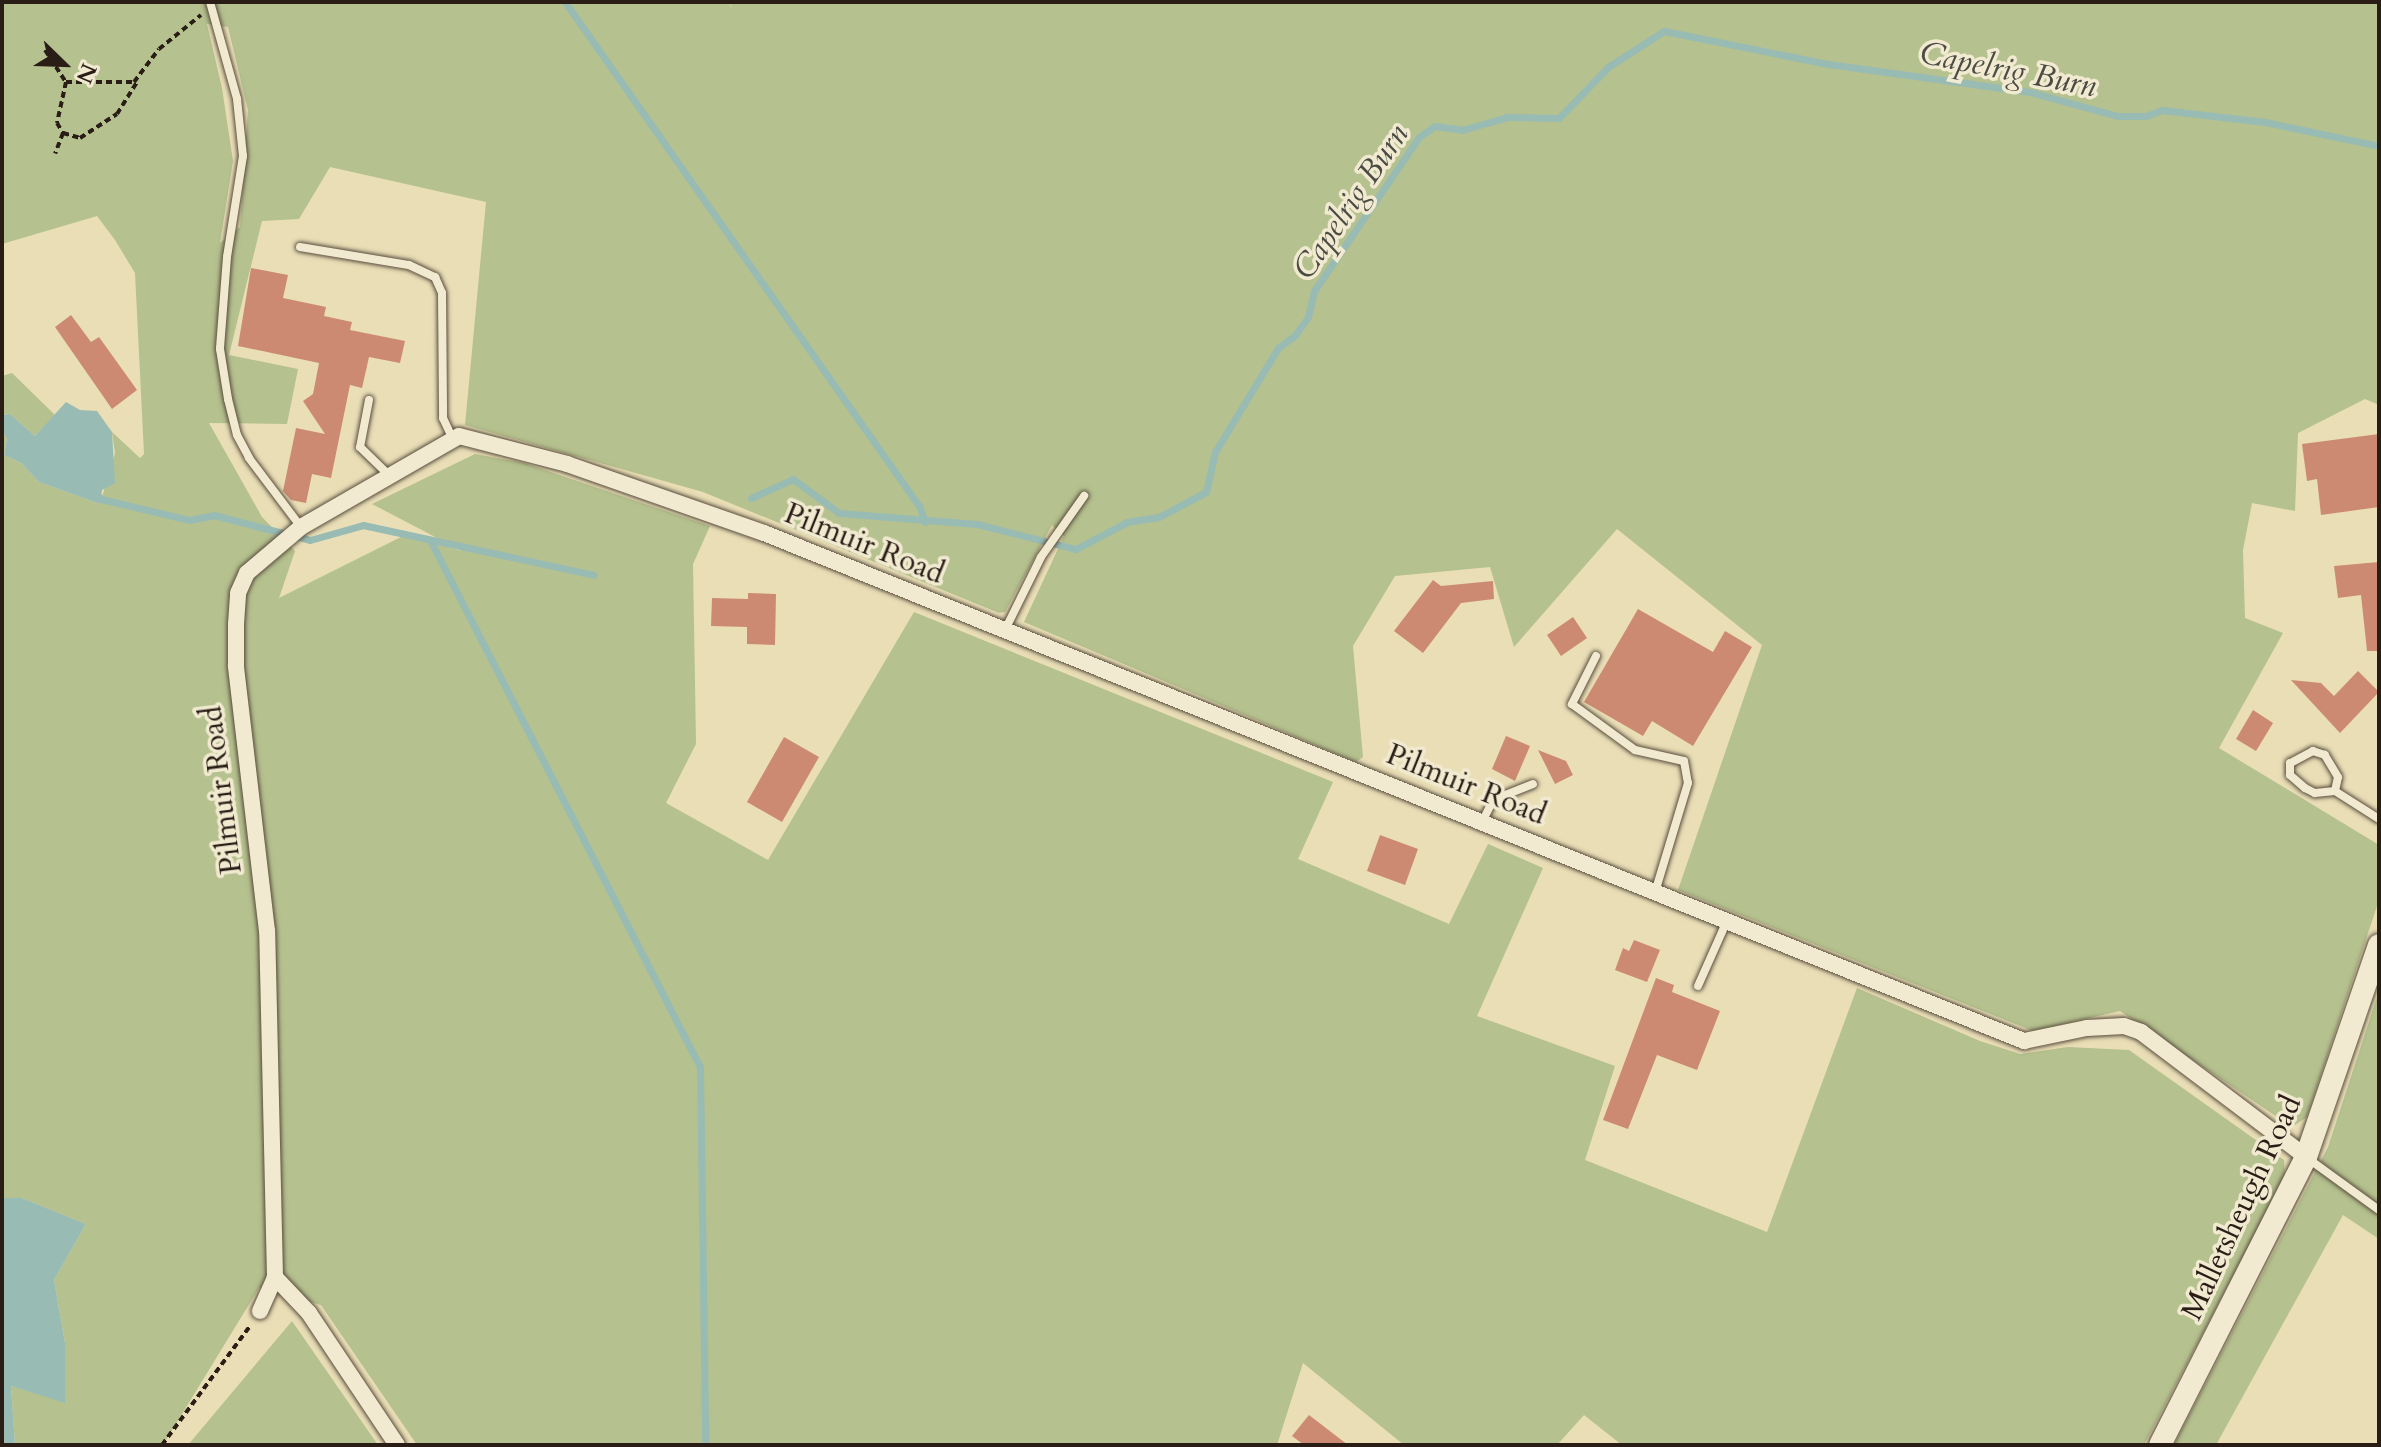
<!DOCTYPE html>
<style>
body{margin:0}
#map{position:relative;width:2381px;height:1447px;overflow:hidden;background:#e9deb6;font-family:Cardo,serif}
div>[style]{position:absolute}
.green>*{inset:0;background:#b5c18e}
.water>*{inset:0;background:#98bbb4}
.stream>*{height:7px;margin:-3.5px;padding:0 3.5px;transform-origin:3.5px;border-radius:3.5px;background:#98bbb4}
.building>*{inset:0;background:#cd8a73}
.path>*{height:4px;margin-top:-2px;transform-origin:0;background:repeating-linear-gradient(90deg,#291d16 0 6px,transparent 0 10px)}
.roads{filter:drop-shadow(0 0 2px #594d3e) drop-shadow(0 0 2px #594d3e)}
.service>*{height:8px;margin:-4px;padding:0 4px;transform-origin:4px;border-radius:4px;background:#f1ead0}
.minor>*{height:16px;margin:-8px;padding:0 8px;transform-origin:8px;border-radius:8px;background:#f1ead0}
.tertiary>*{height:22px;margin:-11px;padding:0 11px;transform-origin:11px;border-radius:11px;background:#f1ead0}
span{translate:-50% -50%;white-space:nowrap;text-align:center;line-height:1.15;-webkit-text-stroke:7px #f1ead0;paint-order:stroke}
.street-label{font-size:30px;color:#291d16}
.water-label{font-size:32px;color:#4a4c45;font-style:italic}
.frame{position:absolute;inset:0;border:4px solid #291d16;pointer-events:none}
.north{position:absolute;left:24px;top:24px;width:80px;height:80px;-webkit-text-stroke:6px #f1ead0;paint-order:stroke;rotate:113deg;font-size:22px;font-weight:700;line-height:32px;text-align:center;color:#291d16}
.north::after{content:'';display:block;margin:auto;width:28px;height:36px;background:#291d16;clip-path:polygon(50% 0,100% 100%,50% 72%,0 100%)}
</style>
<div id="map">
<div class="green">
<i style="clip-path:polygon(evenodd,2px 2px,728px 2px,733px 10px,729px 2px,2379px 2px,2379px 405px,2365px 399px,2298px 433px,2295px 511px,2252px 503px,2243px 550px,2245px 618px,2283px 633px,2219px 748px,2379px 845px,2379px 900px,2307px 1117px,2292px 1127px,2120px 1011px,2033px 1031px,1678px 890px,1762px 645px,1617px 529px,1514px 647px,1490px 567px,1395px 576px,1353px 646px,1363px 757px,1356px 762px,1024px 622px,1064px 536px,1052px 525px,1005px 612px,999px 613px,703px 492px,465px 425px,486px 202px,330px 167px,299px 219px,262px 221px,229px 355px,298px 369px,287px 424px,209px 423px,262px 517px,295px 551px,279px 598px,405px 535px,462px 551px,372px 504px,475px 454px,524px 463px,710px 526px,693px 564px,696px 744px,666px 803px,768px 860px,914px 612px,1333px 782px,1298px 859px,1449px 924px,1488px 844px,1543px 868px,1477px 1016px,1615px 1066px,1585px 1160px,1767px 1232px,1857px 988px,1980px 1041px,2020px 1054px,2068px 1047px,2129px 1050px,2284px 1160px,2285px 1177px,2144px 1445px,1622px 1445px,1584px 1415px,1557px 1445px,1404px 1445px,1303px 1363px,1277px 1445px,417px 1445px,321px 1305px,259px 1288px,163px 1445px,15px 1445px,11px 1386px,65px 1402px,65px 1343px,54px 1280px,86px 1224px,22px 1198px,2px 1198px,2px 431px,7px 437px,4px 455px,21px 463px,39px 482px,100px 504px,115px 453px,112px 432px,140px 458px,144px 454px,135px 273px,115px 240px,97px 216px,2px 244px,2px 2px,207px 24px,228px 27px,248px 110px,240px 227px,220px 243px,233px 161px,222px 88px,207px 24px)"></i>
<i style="clip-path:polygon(12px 373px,55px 415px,35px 436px,10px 414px,2px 415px,2px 376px)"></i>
<i style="clip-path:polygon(2379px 991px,2379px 1239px,2343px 1215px,2216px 1445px,2174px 1445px,2328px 1147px)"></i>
<i style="clip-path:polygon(292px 1321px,378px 1445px,188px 1445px)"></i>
</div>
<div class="water">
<i style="clip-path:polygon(66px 402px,80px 410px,97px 411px,112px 432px,115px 483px,102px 490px,100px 504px,39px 482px,21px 463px,4px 455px,7px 438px,2px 431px,2px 415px,10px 414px,35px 436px)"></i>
<i style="clip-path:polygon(2px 1198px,22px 1198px,86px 1224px,54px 1280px,65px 1343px,65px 1403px,11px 1386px,15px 1445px,2px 1445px)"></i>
</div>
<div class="stream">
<i style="left:565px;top:2px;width:616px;rotate:54.92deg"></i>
<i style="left:919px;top:506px;width:17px;rotate:69deg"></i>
<i style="left:96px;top:493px;width:8px;rotate:50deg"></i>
<i style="left:101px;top:499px;width:90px;rotate:13.4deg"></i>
<i style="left:189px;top:520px;width:25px;rotate:-11deg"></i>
<i style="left:214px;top:515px;width:99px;rotate:14.6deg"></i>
<i style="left:310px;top:540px;width:55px;rotate:-15.8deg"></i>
<i style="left:363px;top:525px;width:236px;rotate:12.2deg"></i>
<i style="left:751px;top:498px;width:46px;rotate:-24.3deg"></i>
<i style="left:793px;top:479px;width:57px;rotate:36.5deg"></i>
<i style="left:839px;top:513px;width:138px;rotate:4.6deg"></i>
<i style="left:977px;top:524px;width:102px;rotate:14.2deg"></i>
<i style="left:1076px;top:549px;width:58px;rotate:-27.9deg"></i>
<i style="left:1127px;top:522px;width:32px;rotate:-9deg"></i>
<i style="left:1159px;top:517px;width:53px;rotate:-28deg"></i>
<i style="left:1206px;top:492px;width:41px;rotate:-77.3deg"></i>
<i style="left:1215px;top:452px;width:122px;rotate:-58.8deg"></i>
<i style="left:1278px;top:348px;width:21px;rotate:-37deg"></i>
<i style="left:1295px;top:335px;width:22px;rotate:-54deg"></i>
<i style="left:1308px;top:317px;width:27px;rotate:-77deg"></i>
<i style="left:1314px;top:291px;width:186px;rotate:-55.7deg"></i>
<i style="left:1419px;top:137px;width:19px;rotate:-35deg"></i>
<i style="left:1435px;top:126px;width:27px;rotate:8deg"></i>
<i style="left:1462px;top:130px;width:48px;rotate:-15.8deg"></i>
<i style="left:1508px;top:117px;width:51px;rotate:1.1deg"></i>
<i style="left:1559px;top:118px;width:71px;rotate:-46.1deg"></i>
<i style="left:1608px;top:67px;width:67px;rotate:-32.7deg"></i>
<i style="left:1664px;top:31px;width:167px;rotate:11.4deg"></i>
<i style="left:1828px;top:64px;width:204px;rotate:7.9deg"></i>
<i style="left:2030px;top:92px;width:91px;rotate:15.3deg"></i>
<i style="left:2118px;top:116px;width:28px"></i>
<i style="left:2146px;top:116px;width:17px;rotate:-21deg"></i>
<i style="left:2162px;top:110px;width:104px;rotate:6.6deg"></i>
<i style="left:2265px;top:122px;width:116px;rotate:11.9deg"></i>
<i style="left:430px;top:540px;width:592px;rotate:62.87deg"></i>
<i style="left:700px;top:1067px;width:378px;rotate:89.2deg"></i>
</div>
<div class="building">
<i style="clip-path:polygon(251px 268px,288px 275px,283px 298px,326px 307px,324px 316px,352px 322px,350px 330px,405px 341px,400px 363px,369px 357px,362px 388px,350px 385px,331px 478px,312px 474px,306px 503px,291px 500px,283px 491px,296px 428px,325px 434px,303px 401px,313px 394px,319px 363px,238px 346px)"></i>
<i style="clip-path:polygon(71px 315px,91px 342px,99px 337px,137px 390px,112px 409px,55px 327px)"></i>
<i style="clip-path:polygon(2379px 434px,2379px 507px,2321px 515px,2317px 479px,2307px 481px,2302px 444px)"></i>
<i style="clip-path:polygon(2379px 562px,2379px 651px,2367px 651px,2361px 595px,2338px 598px,2334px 566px)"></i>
<i style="clip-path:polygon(1433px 580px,1441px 586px,1493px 581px,1494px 599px,1461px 603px,1423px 653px,1394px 631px)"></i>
<i style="clip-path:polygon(748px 593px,776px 594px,775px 645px,747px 644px,747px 627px,711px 626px,712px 598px,748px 599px)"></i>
<i style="clip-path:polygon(1638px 609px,1713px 652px,1725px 631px,1752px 647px,1693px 746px,1652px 721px,1643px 736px,1584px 702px)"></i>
<i style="clip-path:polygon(1573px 617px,1587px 638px,1561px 656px,1547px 635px)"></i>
<i style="clip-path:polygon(2358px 671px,2379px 692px,2340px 733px,2291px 680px,2321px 683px,2334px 696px)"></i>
<i style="clip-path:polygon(2253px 710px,2273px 723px,2256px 751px,2236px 739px)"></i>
<i style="clip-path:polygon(1506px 736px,1530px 746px,1515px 781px,1492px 769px)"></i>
<i style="clip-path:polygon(784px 737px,819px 757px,782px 822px,747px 802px)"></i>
<i style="clip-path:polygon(1538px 750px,1566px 761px,1573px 775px,1555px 784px)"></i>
<i style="clip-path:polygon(1380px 835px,1418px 849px,1405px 885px,1367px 871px)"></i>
<i style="clip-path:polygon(1634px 940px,1660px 950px,1647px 982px,1615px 970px,1623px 948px,1629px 951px)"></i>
<i style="clip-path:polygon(1656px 978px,1674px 985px,1672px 992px,1720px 1011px,1697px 1070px,1657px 1055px,1628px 1129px,1603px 1120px)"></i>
<i style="clip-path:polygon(1309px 1415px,1348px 1445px,1304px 1445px,1292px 1436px)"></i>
</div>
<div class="path">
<i style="left:45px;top:50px;width:38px;rotate:57deg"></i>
<i style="left:66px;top:82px;width:42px;rotate:102.4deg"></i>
<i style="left:57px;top:123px;width:12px;rotate:59deg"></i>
<i style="left:63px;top:133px;width:22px;rotate:111deg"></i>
<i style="left:66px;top:82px;width:68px"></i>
<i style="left:134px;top:82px;width:41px;rotate:-52.9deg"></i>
<i style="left:159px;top:49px;width:54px;rotate:-39deg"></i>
<i style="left:63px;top:133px;width:18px;rotate:16deg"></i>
<i style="left:80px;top:138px;width:44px;rotate:-33deg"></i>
<i style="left:117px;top:114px;width:40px;rotate:-58deg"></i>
<i style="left:162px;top:1445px;width:148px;rotate:-53.5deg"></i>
</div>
<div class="roads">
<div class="service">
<i style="left:210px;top:2px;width:101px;rotate:74.4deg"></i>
<i style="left:237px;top:99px;width:57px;rotate:84deg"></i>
<i style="left:243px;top:156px;width:102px;rotate:99deg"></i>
<i style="left:227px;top:257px;width:92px;rotate:94.4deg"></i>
<i style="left:220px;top:349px;width:51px;rotate:80.9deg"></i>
<i style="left:228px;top:399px;width:37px;rotate:76deg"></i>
<i style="left:237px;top:435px;width:26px;rotate:62deg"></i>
<i style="left:249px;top:458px;width:86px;rotate:53deg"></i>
<i style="left:300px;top:247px;width:110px;rotate:9.4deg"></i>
<i style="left:409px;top:265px;width:29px;rotate:25deg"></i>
<i style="left:435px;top:277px;width:17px;rotate:66deg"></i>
<i style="left:442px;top:293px;width:125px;rotate:89.5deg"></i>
<i style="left:443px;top:418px;width:23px;rotate:65deg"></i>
<i style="left:369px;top:400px;width:48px;rotate:100.8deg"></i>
<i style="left:360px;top:447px;width:40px;rotate:44deg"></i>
<i style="left:1005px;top:630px;width:81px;rotate:-63.7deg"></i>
<i style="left:1041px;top:557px;width:75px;rotate:-54.8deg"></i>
<i style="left:1596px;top:656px;width:54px;rotate:116.6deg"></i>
<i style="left:1572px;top:704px;width:78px;rotate:36.1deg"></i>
<i style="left:1635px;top:750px;width:50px;rotate:12.7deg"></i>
<i style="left:1684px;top:761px;width:22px;rotate:80deg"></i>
<i style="left:1688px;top:783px;width:114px;rotate:106.8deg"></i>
<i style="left:2335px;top:791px;width:14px;rotate:-78deg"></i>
<i style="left:2338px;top:777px;width:26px;rotate:-121deg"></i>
<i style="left:2325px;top:755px;width:13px;rotate:-162deg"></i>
<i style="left:2313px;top:751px;width:26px;rotate:152deg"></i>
<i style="left:2290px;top:763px;width:12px;rotate:90deg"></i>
<i style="left:2290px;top:775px;width:20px;rotate:41deg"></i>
<i style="left:2305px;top:788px;width:11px;rotate:27deg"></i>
<i style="left:2315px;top:793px;width:20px;rotate:-6deg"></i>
<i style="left:2335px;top:791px;width:52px;rotate:32.5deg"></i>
<i style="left:1482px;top:822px;width:25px;rotate:-63deg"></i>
<i style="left:1493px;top:800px;width:43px;rotate:-21.8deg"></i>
<i style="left:1698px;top:986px;width:71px;rotate:-66deg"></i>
<i style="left:2306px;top:1157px;width:90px;rotate:36deg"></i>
</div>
<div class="minor">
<i style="left:260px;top:1311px;width:37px;rotate:-66deg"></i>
<i style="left:397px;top:1445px;width:159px;rotate:-123.7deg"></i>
<i style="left:309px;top:1313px;width:50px;rotate:-133.4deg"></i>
<i style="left:275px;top:1277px;width:346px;rotate:-91.3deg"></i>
<i style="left:267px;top:931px;width:267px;rotate:-96.7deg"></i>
<i style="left:236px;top:666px;width:42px;rotate:-90deg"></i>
<i style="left:236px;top:624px;width:31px;rotate:-86deg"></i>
<i style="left:238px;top:593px;width:22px;rotate:-66deg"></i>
<i style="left:247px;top:573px;width:71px;rotate:-40.4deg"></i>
<i style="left:301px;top:527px;width:182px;rotate:-29.9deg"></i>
<i style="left:459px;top:436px;width:112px;rotate:14.5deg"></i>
<i style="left:567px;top:464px;width:209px;rotate:19.3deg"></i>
<i style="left:764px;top:533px;width:1359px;rotate:21.96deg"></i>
<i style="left:2024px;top:1041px;width:64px;rotate:-11.7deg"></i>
<i style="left:2087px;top:1028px;width:37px;rotate:-3deg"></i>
<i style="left:2124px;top:1026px;width:18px;rotate:19deg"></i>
<i style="left:2141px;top:1032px;width:207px;rotate:37.1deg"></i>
</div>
<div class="tertiary">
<i style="left:2160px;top:1445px;width:323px;rotate:-63.1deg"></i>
<i style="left:2306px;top:1157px;width:224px;rotate:-71deg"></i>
</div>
</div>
<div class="street-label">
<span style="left:864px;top:544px;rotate:22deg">Pilmuir Road</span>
<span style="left:1466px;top:785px;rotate:22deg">Pilmuir Road</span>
<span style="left:222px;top:790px;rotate:-97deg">Pilmuir Road</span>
<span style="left:2242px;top:1208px;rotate:-65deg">Malletsheugh Road</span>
</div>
<div class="water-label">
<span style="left:2008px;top:70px;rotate:11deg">Capelrig Burn</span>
<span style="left:1351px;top:202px;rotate:-56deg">Capelrig Burn</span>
</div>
<div class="frame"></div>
<div class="north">N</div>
</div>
